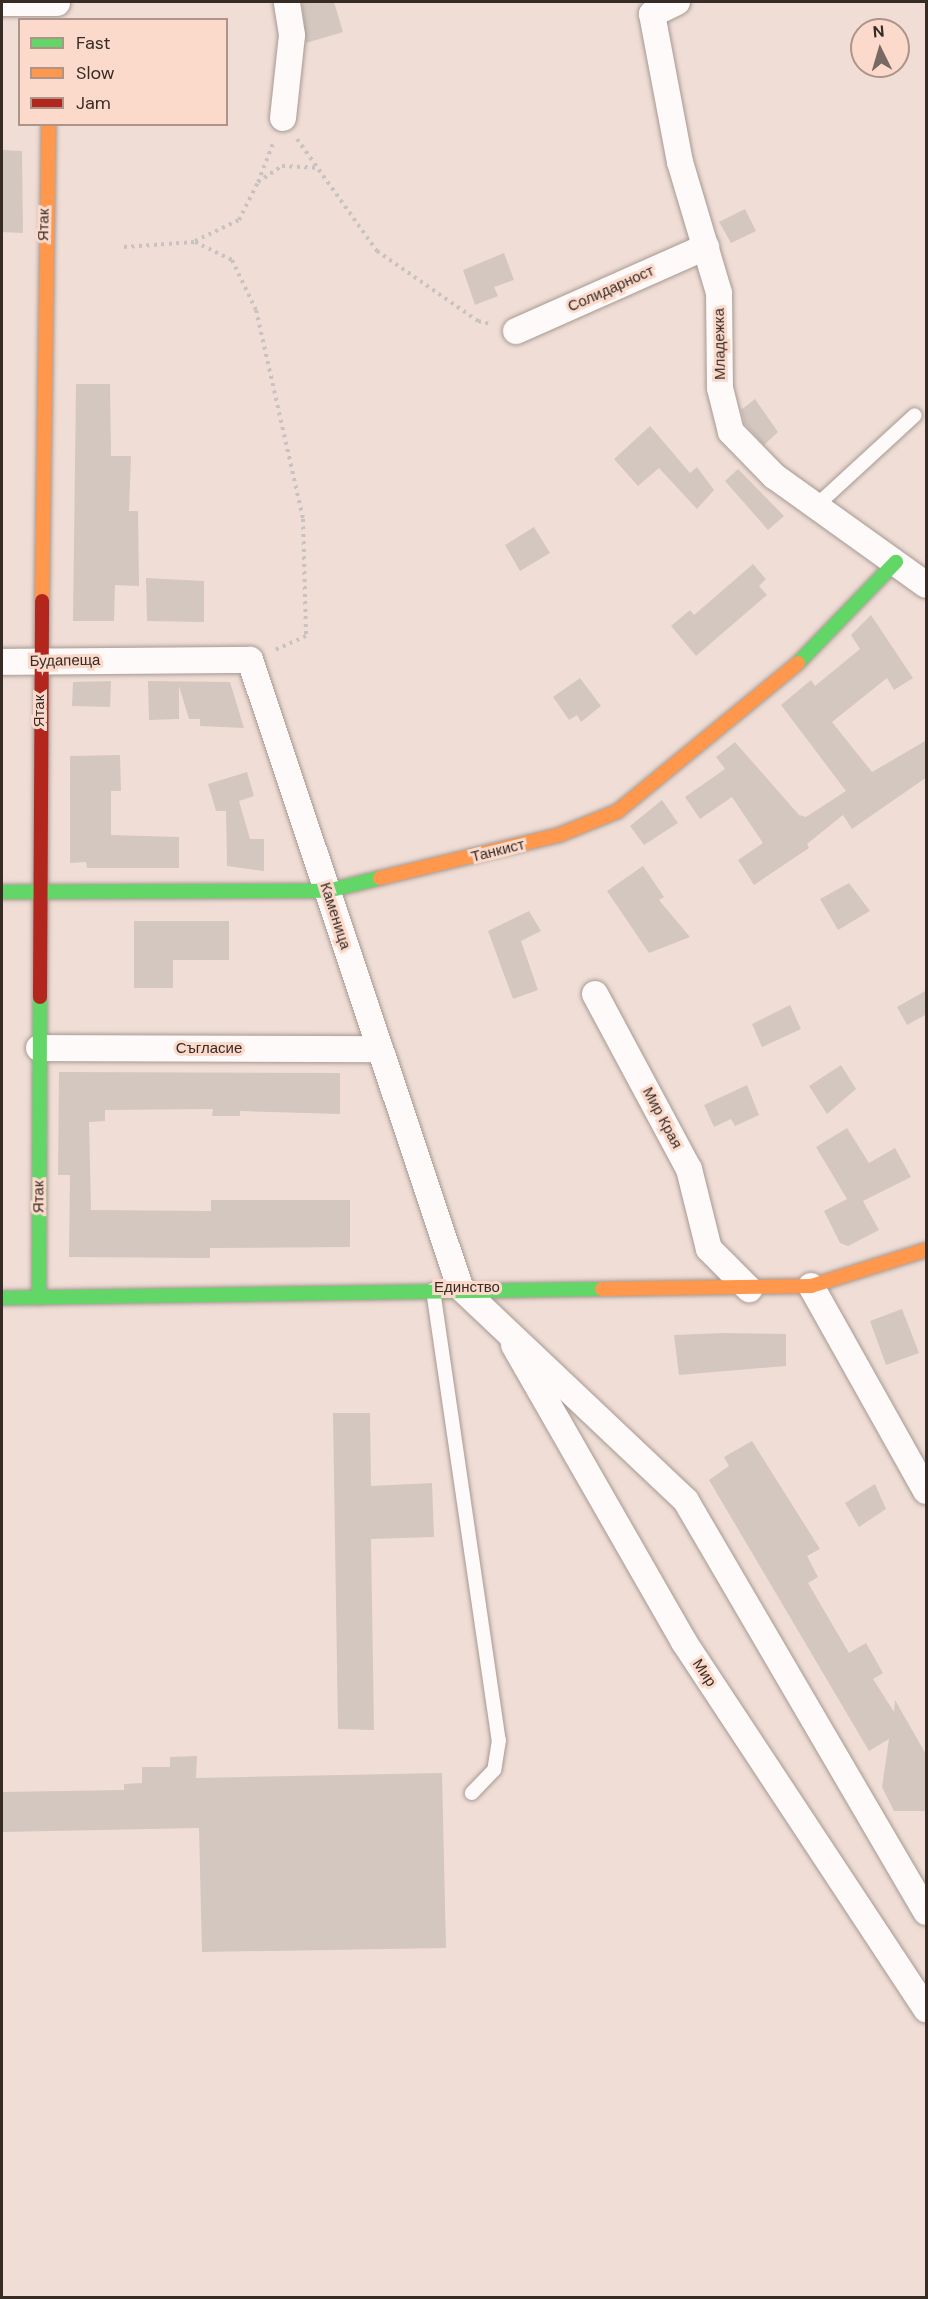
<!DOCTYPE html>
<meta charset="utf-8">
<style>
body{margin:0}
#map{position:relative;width:928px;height:2299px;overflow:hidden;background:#f0ded6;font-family:"DM Sans",sans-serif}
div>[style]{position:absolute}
.building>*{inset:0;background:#d3c7bf}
.path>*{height:4px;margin-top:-2px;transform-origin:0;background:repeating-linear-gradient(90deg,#c8c2c0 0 3px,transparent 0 7.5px)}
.roads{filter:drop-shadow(0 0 2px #a69992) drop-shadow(0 0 2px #a69992)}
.lane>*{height:14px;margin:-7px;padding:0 7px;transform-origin:7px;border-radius:7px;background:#fdfaf9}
.street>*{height:26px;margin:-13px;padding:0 13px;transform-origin:13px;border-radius:13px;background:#fdfaf9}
.fast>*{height:14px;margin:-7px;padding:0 7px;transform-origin:7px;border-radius:7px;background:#63d668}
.slow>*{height:14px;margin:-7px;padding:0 7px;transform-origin:7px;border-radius:7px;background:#ff974d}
.jam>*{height:14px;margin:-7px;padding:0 7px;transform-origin:7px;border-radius:7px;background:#b3261e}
span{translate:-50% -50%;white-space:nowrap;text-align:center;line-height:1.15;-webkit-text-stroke:6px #fbdacb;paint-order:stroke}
.street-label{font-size:15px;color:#372b25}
.frame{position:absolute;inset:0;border:3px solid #372b25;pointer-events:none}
.legend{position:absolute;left:18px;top:18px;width:210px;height:108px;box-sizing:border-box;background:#fbdacb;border:2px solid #ad9489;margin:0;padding:8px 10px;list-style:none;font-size:18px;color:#372b25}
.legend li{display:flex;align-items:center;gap:12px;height:30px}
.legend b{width:30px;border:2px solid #ad9489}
.north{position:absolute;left:850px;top:18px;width:60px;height:60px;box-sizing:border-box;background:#fbdacb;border:2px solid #ad9489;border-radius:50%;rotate:355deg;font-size:16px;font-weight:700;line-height:24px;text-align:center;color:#372b25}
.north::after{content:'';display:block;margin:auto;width:21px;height:27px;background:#786a63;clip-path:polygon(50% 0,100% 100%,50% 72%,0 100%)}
</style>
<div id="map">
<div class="building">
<i style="clip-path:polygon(302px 2px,334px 2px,343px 32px,306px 43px)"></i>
<i style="clip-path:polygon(2px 150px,22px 151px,23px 233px,2px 232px)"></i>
<i style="clip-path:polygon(745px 209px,756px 231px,731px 243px,719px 222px)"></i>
<i style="clip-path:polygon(504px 253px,514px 280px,494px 287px,498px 296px,475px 305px,463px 270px)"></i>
<i style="clip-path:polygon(76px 384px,110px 384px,111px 456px,131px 456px,129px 511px,138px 511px,139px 586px,115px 585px,114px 621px,73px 621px)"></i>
<i style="clip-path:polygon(755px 399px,778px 432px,764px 445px,745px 424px,741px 410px)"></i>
<i style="clip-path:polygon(650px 426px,690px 473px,697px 467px,714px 490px,697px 509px,659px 468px,638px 486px,614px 459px)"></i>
<i style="clip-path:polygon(738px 469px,784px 516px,768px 530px,725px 481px)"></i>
<i style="clip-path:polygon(534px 527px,550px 553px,520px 571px,505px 545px)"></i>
<i style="clip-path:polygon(753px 564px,766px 579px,759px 586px,767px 595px,696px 656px,671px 626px,690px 610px,694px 615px)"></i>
<i style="clip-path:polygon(146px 578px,204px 581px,204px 622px,147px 621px)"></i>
<i style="clip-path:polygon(871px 615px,913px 678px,894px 690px,887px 678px,832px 722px,872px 772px,927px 740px,927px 777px,852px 829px,843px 815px,807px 844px,809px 848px,754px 885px,738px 860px,763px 843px,732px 797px,700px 819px,685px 797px,725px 769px,716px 757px,735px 742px,799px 815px,806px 817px,846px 791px,781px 705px,811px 680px,815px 686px,860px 649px,851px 635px)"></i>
<i style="clip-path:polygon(580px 678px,601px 706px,581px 722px,577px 715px,569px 720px,553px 697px)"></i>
<i style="clip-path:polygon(111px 681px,110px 707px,72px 706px,73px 682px)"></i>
<i style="clip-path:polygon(148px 681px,230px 682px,244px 728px,200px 726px,200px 719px,189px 719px,179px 686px,179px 719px,149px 720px)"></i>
<i style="clip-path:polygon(120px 755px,121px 791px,111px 791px,111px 835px,179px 837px,179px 868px,87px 868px,86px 862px,70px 863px,70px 756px)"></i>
<i style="clip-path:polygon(247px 772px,254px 796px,239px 801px,250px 839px,264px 839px,264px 871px,227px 866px,226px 811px,216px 811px,208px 784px)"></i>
<i style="clip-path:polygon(662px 800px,678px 823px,644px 845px,630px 826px)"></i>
<i style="clip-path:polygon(643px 866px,664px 897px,659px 900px,690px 937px,649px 953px,607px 891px)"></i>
<i style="clip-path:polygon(849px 883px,870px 911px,838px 930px,820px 899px)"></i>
<i style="clip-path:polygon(529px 911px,541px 931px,521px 941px,538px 990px,513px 999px,488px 931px)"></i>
<i style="clip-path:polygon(134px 921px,229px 921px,229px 960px,173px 960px,173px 988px,134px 988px)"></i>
<i style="clip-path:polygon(927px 990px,927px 1014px,907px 1025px,897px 1007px)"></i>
<i style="clip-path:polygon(790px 1005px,801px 1029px,762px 1047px,752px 1024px)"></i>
<i style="clip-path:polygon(841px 1065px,856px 1089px,827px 1114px,809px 1086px)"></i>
<i style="clip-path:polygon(59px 1072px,340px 1073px,340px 1114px,240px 1111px,240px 1116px,212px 1116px,213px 1109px,105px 1110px,105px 1121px,89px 1122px,91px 1210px,211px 1211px,211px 1200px,350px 1200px,350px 1247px,210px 1248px,210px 1258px,69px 1257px,70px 1175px,58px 1175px)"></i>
<i style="clip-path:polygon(747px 1085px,759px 1115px,735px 1126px,731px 1119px,714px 1127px,704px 1105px)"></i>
<i style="clip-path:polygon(847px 1128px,869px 1163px,895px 1148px,911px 1177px,863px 1201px,879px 1230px,848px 1246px,840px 1243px,824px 1211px,847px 1199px,816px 1147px)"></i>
<i style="clip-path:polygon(902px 1309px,919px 1353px,886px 1365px,870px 1321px)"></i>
<i style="clip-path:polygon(725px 1333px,786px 1334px,786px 1366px,679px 1375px,674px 1335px)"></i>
<i style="clip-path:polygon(333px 1413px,370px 1413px,371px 1486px,432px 1483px,434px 1537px,371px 1539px,374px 1730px,338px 1729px)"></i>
<i style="clip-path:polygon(752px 1441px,820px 1549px,807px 1556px,818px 1577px,808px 1583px,849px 1653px,866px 1643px,883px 1673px,873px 1679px,894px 1712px,895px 1700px,927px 1756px,927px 1811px,894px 1811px,882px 1787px,889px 1739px,869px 1751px,709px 1480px,729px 1466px,724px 1457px)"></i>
<i style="clip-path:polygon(875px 1484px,886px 1509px,859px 1527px,845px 1503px)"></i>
<i style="clip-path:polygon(197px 1756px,196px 1778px,442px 1773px,446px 1948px,202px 1952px,199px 1828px,2px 1832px,2px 1792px,124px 1790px,124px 1784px,142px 1783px,142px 1767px,170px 1767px,170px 1757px)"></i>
</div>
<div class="path">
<i style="left:297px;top:139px;width:138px;rotate:54.5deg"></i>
<i style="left:377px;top:251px;width:123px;rotate:34.7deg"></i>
<i style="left:478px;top:321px;width:13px;rotate:13deg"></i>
<i style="left:258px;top:182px;width:44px;rotate:-68.7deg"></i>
<i style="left:195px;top:241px;width:49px;rotate:-25.5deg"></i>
<i style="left:239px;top:220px;width:42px;rotate:-63.4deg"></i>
<i style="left:258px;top:182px;width:29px;rotate:-34deg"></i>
<i style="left:282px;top:166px;width:34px;rotate:3deg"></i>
<i style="left:124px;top:247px;width:71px;rotate:-4deg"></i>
<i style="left:195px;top:242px;width:41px;rotate:25.9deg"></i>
<i style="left:232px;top:260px;width:55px;rotate:64.4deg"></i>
<i style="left:256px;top:310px;width:214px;rotate:77.3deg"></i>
<i style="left:303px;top:519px;width:117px;rotate:88.5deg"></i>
<i style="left:306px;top:636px;width:37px;rotate:156deg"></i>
</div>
<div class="roads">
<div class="lane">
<i style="left:816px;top:506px;width:134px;rotate:-42.6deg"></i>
<i style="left:433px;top:1290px;width:455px;rotate:81.7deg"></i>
<i style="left:499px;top:1740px;width:30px;rotate:99deg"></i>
<i style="left:494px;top:1770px;width:32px;rotate:134deg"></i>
</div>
<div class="street">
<i style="left:677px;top:2px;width:28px;rotate:154deg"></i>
<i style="left:652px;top:14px;width:151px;rotate:79.3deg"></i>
<i style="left:680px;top:162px;width:137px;rotate:73.4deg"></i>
<i style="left:719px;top:293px;width:95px;rotate:89.4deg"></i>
<i style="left:720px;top:388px;width:45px;rotate:76deg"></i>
<i style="left:731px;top:432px;width:62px;rotate:45.7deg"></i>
<i style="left:774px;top:476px;width:187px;rotate:35.6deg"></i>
<i style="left:2px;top:3px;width:55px"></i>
<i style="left:283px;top:118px;width:83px;rotate:-83.8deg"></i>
<i style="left:292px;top:35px;width:33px;rotate:-99deg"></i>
<i style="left:516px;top:331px;width:208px;rotate:-23.9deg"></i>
<i style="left:2px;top:662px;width:248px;rotate:-0.5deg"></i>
<i style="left:250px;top:660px;width:661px;rotate:71.48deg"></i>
<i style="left:460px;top:1287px;width:311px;rotate:43.4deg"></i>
<i style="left:686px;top:1501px;width:476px;rotate:59.7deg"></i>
<i style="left:595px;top:994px;width:199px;rotate:61.8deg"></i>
<i style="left:689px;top:1169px;width:82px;rotate:76deg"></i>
<i style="left:709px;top:1249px;width:57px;rotate:45deg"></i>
<i style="left:39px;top:1048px;width:341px;rotate:0.2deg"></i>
<i style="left:811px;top:1286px;width:235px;rotate:60.7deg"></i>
<i style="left:514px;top:1345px;width:342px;rotate:60.2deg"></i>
<i style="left:684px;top:1642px;width:440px;rotate:56.6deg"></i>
</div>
<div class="fast">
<i style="left:798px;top:663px;width:141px;rotate:-45.9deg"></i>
<i style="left:2px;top:892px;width:325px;rotate:-0.2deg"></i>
<i style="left:327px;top:891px;width:55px;rotate:-13.8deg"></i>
<i style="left:2px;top:1298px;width:600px;rotate:-0.86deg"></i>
<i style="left:39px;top:1298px;width:301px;rotate:-89.8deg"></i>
</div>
<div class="slow">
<i style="left:42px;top:601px;width:477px;rotate:-89.2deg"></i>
<i style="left:380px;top:878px;width:184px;rotate:-13.5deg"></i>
<i style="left:559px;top:835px;width:64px;rotate:-22.1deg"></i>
<i style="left:618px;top:811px;width:233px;rotate:-39.4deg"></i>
<i style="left:602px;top:1289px;width:209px;rotate:-0.8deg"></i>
<i style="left:811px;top:1286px;width:121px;rotate:-17.4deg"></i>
</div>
<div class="jam">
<i style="left:40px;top:997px;width:396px;rotate:-89.7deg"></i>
</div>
</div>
<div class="street-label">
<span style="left:44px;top:225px;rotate:-89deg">Ятак</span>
<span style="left:611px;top:289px;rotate:-24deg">Солидарност</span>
<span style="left:720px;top:344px;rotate:-91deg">Младежка</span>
<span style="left:65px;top:661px;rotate:-1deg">Будапеща</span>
<span style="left:40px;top:711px;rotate:-90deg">Ятак</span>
<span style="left:498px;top:851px;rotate:-14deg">Танкист</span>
<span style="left:335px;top:916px;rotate:72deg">Каменица</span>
<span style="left:209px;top:1049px">Съгласие</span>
<span style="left:662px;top:1118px;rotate:62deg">Мир Края</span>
<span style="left:39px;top:1197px;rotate:-90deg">Ятак</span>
<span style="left:467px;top:1288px">Единство</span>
<span style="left:704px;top:1673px;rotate:56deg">Мир</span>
</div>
<div class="frame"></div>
<ul class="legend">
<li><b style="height:8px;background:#63d668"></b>Fast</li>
<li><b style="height:8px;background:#ff974d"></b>Slow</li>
<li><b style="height:8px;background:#b3261e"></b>Jam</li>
</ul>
<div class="north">N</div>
</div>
